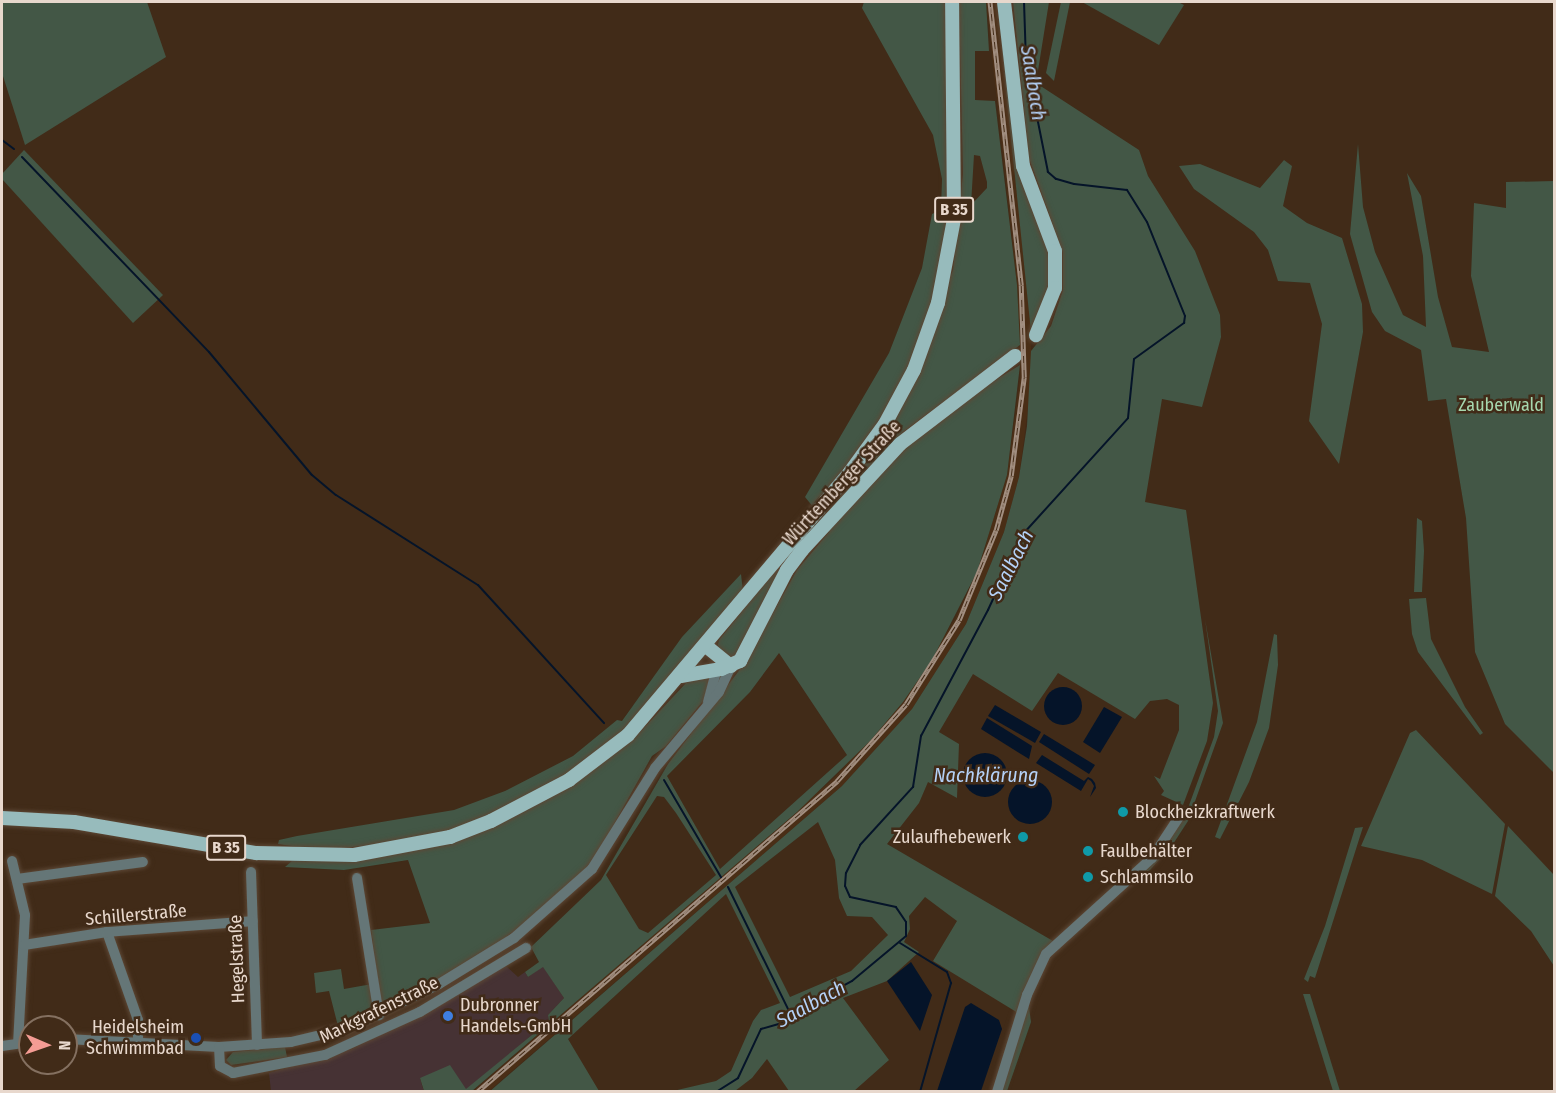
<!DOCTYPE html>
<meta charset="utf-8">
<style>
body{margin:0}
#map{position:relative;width:1556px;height:1093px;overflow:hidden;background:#412b18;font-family:"Fira Sans Condensed",sans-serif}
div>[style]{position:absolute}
.commercial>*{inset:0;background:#463234}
.built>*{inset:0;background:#4a2e16}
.green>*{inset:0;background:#435746}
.water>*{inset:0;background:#051429}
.round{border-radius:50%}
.stream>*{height:2px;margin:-1px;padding:0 1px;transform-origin:1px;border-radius:1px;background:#051429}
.roads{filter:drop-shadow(0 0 2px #5c4735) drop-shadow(0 0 2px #5c4735)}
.minor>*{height:10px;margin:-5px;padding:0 5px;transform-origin:5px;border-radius:5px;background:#657677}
.major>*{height:14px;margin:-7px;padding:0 7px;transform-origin:7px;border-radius:7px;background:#97bbbc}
.rail>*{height:4.5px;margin-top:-2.25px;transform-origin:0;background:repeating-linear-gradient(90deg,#412b18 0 7px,#a28f81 0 14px);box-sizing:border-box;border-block:2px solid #a28f81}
.dots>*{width:16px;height:16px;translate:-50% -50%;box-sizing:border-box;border:3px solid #412b18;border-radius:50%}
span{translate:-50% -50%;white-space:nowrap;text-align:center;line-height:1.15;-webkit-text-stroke:5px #412b18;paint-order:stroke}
.shield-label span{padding:2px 4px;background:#412b18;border:2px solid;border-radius:4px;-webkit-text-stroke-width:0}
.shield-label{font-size:16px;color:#e8d8cd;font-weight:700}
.park-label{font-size:18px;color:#a6d7ae}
.street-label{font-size:18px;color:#e8d8cd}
.poi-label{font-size:18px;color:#e8d8cd}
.left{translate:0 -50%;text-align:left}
.right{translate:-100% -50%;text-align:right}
.water-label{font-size:20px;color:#b4d1f7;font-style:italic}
.frame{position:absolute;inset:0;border:3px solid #e8d8cd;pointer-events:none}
.north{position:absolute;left:18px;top:1015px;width:60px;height:60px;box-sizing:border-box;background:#412b18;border:2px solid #847060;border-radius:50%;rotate:92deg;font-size:16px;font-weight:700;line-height:24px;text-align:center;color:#e8d8cd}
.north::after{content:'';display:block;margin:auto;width:21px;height:27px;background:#f59c94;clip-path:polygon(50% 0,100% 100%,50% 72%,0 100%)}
</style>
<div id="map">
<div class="commercial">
<i style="clip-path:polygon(506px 966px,518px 977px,525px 972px,528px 977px,543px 966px,564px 998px,548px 1015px,549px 1021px,466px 1090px,420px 1078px,424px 1092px,271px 1091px,269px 1073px,352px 1049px)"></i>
</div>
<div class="built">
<i style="clip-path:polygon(986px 2px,997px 2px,1029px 284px,1032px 377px,1019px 477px,1004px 532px,966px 624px,912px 709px,842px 786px,489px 1091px,472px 1092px,834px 778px,903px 702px,955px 619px,977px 572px,1007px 475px,1020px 377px,1017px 285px)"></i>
</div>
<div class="green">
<i style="clip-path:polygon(2px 2px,147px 2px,166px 57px,25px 145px,2px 73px)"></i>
<i style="clip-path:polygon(864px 2px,947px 2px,950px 180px,946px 257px,919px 343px,898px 392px,869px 441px,814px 508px,805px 497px,889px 353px,922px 268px,932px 214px,941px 210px,942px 179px,933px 135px,862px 8px)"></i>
<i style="clip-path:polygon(evenodd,959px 2px,986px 2px,989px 51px,975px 51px,975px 100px,995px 101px,1017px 285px,1020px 345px,903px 432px,826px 516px,735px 656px,729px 659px,717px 648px,719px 640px,881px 438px,953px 270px,963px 174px,959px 2px,974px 155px,980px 156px,987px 182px,987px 188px,971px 205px,974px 155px)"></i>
<i style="clip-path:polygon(997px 2px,1008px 99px,1051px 256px,1051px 283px,1031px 332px)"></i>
<i style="clip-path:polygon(evenodd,1013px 2px,1049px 2px,1036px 83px,1139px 150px,1148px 176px,1195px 251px,1220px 315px,1221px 337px,1202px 407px,1162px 399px,1145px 502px,1186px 510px,1213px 703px,1207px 741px,1183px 805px,1161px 795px,1164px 791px,1154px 776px,1160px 779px,1179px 730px,1179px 705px,1167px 699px,1150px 701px,1135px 719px,1058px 673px,1032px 711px,973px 674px,939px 732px,959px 744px,957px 798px,928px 782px,919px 803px,887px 844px,1053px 941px,1018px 1013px,933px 961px,957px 921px,925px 897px,909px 916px,910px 929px,904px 942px,919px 952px,887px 981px,843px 998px,889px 1060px,854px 1091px,789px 1091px,767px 1059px,752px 1078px,735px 1091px,673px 1091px,716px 1081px,731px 1071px,753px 1021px,761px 1010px,780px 1003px,726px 894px,568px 1039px,599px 1091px,489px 1092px,842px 786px,912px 709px,966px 624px,1004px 532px,1019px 477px,1027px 426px,1031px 351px,1051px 326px,1063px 290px,1063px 253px,1029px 158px,1013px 2px,818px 822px,835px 860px,839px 898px,847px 916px,872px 917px,888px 935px,851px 971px,790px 997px,735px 887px,818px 822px)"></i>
<i style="clip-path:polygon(1061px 2px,1070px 2px,1054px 81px,1046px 73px)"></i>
<i style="clip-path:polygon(1082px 2px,1178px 2px,1184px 5px,1159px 45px)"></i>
<i style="clip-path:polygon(1358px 144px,1363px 207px,1375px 252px,1403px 315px,1426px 327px,1423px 256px,1407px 173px,1421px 196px,1438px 297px,1452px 347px,1489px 352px,1471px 276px,1474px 203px,1506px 208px,1506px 182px,1554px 181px,1554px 773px,1505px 724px,1475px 652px,1466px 518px,1446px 399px,1428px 401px,1421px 350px,1385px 331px,1372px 312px,1350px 234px)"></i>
<i style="clip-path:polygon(24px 150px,163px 295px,133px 323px,2px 179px,2px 174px)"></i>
<i style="clip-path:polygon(1284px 160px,1292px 166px,1283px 206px,1307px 223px,1342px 238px,1362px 304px,1363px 332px,1339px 464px,1309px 421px,1322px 324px,1310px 283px,1278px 281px,1268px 250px,1254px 232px,1194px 189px,1179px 166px,1200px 164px,1260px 188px)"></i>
<i style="clip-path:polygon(evenodd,1020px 365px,1007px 475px,977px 572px,932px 660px,903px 702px,870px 741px,797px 812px,472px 1091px,424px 1091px,420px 1078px,450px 1065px,466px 1089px,549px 1021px,548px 1015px,564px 998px,543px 967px,528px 977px,525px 972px,539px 962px,531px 947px,601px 880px,668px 764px,744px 664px,797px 570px,829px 532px,826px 530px,877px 474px,941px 413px,1020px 365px,779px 653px,847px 755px,720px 869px,667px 776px,750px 692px,779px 653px,1020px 365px,657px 796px,664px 797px,676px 813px,716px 875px,648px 933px,639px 929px,606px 875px,657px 796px)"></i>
<i style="clip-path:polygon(1417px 518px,1422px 521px,1424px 551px,1422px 592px,1414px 592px)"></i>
<i style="clip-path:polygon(741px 574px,743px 592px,647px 709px,592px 759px,506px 809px,447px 831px,397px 843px,319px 850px,278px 844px,279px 840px,297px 836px,454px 810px,505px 791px,573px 756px,617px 720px,622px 721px,682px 637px)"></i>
<i style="clip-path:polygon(1426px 598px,1431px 639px,1465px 707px,1483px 733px,1480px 735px,1418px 652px,1412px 634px,1409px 599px)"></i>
<i style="clip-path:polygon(1205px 619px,1223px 723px,1188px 821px,1173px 844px,1142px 879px,1141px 872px,1188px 808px,1214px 737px,1218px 711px)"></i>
<i style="clip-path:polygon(1274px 634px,1277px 635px,1278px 665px,1269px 728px,1249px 782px,1220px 839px,1215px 837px,1257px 722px)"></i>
<i style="clip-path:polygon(705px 676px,709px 681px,703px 701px,666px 746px,652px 756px,591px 865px,534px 917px,471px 962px,390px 1004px,381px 1001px,371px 930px,430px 923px,408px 860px,344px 870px,285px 867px,293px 860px,371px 858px,448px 841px,592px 769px,640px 732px,686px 683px)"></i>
<i style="clip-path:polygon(1416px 730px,1505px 824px,1492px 894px,1422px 860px,1361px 846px,1410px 733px)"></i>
<i style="clip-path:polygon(1508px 826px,1554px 875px,1554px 966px,1531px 931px,1495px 896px)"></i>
<i style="clip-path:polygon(1363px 827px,1315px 978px,1310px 976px,1308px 982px,1304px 979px,1325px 926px,1355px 828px)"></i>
<i style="clip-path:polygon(341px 969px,344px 989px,372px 984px,376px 1010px,338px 1026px,329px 991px,316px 993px,314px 973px)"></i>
<i style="clip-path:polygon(1303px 994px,1310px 994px,1340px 1091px,1333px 1091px)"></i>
<i style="clip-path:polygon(1028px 1000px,1031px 1022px,1007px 1091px,1001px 1092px)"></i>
<i style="clip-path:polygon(285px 1047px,287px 1057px,231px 1065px,226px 1060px,233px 1052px)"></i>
</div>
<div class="water">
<i class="round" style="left:1044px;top:687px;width:38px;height:38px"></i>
<i style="clip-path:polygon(995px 705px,1041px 732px,1035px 743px,988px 716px)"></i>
<i style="clip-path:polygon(1104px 707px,1122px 717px,1100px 753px,1083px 742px)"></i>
<i style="clip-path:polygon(987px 718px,1032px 746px,1029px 759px,981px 729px)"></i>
<i style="clip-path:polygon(1044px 734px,1095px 765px,1089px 774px,1039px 742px)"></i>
<i class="round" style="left:963px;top:753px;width:44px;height:44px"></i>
<i style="clip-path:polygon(1042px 755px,1084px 781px,1088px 777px,1092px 779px,1095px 783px,1096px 788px,1090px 797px,1094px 786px,1091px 781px,1088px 779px,1081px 791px,1036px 763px)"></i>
<i class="round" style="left:1008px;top:780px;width:44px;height:44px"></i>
<i style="clip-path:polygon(911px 962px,932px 995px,920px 1031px,887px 981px)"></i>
<i style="clip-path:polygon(971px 1003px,999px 1020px,1002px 1029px,981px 1091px,937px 1091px,965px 1007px)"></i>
</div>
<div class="stream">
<i style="left:2px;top:140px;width:15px;rotate:37deg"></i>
<i style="left:22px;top:157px;width:270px;rotate:46.2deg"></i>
<i style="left:209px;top:352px;width:160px;rotate:50.1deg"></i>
<i style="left:312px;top:475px;width:31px;rotate:40deg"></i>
<i style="left:336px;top:495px;width:168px;rotate:32.4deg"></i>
<i style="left:478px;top:585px;width:187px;rotate:47.6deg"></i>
<i style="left:664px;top:780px;width:113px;rotate:59.6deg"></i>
<i style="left:728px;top:887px;width:140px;rotate:63.8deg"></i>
<i style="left:900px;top:943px;width:55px;rotate:31.7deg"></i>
<i style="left:947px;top:972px;width:12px;rotate:70deg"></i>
<i style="left:951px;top:983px;width:113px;rotate:105.9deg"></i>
<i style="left:716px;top:1092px;width:26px;rotate:-32deg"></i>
<i style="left:738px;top:1078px;width:54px;rotate:-64.9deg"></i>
<i style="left:761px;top:1029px;width:22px;rotate:-16deg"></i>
<i style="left:782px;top:1023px;width:13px;rotate:-45deg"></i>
<i style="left:791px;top:1014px;width:69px;rotate:-28.4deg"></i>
<i style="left:852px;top:981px;width:70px;rotate:-39.8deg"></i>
<i style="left:906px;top:936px;width:14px;rotate:-90deg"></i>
<i style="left:906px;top:922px;width:18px;rotate:-124deg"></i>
<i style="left:896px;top:907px;width:47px;rotate:-167.7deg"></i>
<i style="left:850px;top:897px;width:12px;rotate:-114deg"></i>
<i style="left:845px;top:886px;width:13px;rotate:-86deg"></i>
<i style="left:846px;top:873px;width:31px;rotate:-63deg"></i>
<i style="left:860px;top:845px;width:79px;rotate:-47.6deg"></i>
<i style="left:913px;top:787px;width:52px;rotate:-81.1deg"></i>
<i style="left:921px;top:736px;width:143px;rotate:-62deg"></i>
<i style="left:988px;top:610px;width:84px;rotate:-65.3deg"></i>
<i style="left:1023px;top:534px;width:156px;rotate:-47.8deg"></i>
<i style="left:1128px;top:418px;width:59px;rotate:-84.2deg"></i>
<i style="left:1134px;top:359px;width:62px;rotate:-35.8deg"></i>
<i style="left:1184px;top:323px;width:7px;rotate:-82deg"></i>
<i style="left:1185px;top:316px;width:101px;rotate:-112deg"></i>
<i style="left:1147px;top:222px;width:38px;rotate:-122deg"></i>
<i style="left:1127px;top:190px;width:53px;rotate:-173.5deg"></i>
<i style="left:1074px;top:184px;width:19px;rotate:-164deg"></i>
<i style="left:1056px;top:179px;width:11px;rotate:-139deg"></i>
<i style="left:1048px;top:172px;width:112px;rotate:-101.3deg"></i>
<i style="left:1026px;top:62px;width:60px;rotate:-91.9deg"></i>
</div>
<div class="roads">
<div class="minor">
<i style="left:708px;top:702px;width:34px;rotate:-75deg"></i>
<i style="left:12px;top:861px;width:56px;rotate:76.5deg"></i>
<i style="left:25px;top:915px;width:128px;rotate:93.1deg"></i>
<i style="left:251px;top:872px;width:173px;rotate:88deg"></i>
<i style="left:357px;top:878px;width:139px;rotate:80.9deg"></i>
<i style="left:17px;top:879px;width:127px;rotate:-7.7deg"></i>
<i style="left:107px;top:932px;width:93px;rotate:70.6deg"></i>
<i style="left:138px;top:1020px;width:23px;rotate:90deg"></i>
<i style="left:24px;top:945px;width:84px;rotate:-8.9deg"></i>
<i style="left:107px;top:932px;width:146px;rotate:-4.3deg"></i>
<i style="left:66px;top:1039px;width:153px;rotate:3deg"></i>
<i style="left:219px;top:1047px;width:72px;rotate:-4deg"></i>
<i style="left:291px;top:1042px;width:57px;rotate:-13.3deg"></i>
<i style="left:346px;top:1029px;width:103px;rotate:-25.8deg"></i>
<i style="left:439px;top:984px;width:88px;rotate:-31.5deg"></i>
<i style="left:514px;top:938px;width:104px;rotate:-41.5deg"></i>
<i style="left:592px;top:869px;width:119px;rotate:-58deg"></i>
<i style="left:655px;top:768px;width:99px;rotate:-49.9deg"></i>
<i style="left:719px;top:692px;width:29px;rotate:-65deg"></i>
<i style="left:2px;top:1046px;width:28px;rotate:-8deg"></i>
<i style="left:219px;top:1047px;width:19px;rotate:87deg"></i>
<i style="left:220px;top:1066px;width:15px;rotate:28deg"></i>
<i style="left:233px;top:1073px;width:94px;rotate:-11.1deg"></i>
<i style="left:325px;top:1055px;width:104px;rotate:-24.4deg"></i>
<i style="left:420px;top:1012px;width:124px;rotate:-31.1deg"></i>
<i style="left:997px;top:1092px;width:102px;rotate:-72.8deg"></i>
<i style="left:1027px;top:995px;width:45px;rotate:-65.1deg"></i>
<i style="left:1046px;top:954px;width:143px;rotate:-42.2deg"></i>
<i style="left:1152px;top:858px;width:53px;rotate:-56.6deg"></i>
</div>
<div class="major">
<i style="left:1004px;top:2px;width:165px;rotate:83.4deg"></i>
<i style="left:1023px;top:166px;width:91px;rotate:69.4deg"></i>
<i style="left:1055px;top:251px;width:37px;rotate:90deg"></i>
<i style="left:1055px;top:288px;width:51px;rotate:112deg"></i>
<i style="left:706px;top:646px;width:32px;rotate:39deg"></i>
<i style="left:681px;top:676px;width:41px;rotate:-9.9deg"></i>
<i style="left:721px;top:669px;width:21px;rotate:-23deg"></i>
<i style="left:740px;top:661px;width:102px;rotate:-62.7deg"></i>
<i style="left:787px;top:570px;width:25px;rotate:-53deg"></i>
<i style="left:802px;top:550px;width:144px;rotate:-47.2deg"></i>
<i style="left:900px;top:444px;width:145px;rotate:-37.4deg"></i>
<i style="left:2px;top:818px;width:72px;rotate:3.2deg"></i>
<i style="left:74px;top:822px;width:185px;rotate:9.7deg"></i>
<i style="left:256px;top:853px;width:98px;rotate:1.2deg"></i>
<i style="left:354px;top:855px;width:98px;rotate:-10.6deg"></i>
<i style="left:450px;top:837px;width:44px;rotate:-21.3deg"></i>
<i style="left:491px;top:821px;width:88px;rotate:-27.7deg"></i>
<i style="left:569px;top:780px;width:74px;rotate:-37.3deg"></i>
<i style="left:628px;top:735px;width:344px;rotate:-49.8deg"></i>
<i style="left:850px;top:472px;width:59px;rotate:-53.9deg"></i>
<i style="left:885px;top:424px;width:61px;rotate:-61.8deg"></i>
<i style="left:914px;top:370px;width:71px;rotate:-70.3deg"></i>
<i style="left:938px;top:303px;width:86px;rotate:-79.2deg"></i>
<i style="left:954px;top:219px;width:217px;rotate:-90.5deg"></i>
</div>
</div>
<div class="rail">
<i style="left:477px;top:1092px;width:476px;rotate:-40.8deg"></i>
<i style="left:837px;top:781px;width:103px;rotate:-48.1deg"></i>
<i style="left:906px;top:704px;width:99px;rotate:-57.8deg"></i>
<i style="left:959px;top:620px;width:97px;rotate:-67.7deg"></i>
<i style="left:996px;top:530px;width:56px;rotate:-74.5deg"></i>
<i style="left:1011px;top:476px;width:100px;rotate:-82.5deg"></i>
<i style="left:1024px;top:377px;width:92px;rotate:-91.9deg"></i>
<i style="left:1021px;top:285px;width:285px;rotate:-96.3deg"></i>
</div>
<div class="dots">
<i style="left:1123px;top:812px;background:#0f9aa8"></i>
<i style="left:1023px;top:837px;background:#0f9aa8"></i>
<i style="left:1088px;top:851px;background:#0f9aa8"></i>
<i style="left:1088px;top:877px;background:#0f9aa8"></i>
<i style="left:448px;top:1016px;background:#3f7fe0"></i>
<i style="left:196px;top:1038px;background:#1a4fb4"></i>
</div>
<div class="shield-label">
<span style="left:954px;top:210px">B 35</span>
<span style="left:226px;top:848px">B 35</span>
</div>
<div class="park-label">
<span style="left:1501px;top:405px">Zauberwald</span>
</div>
<div class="street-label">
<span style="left:842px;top:483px;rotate:-47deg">Württemberger Straße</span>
<span style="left:136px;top:915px;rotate:-5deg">Schillerstraße</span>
<span style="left:237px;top:959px;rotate:-92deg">Hegelstraße</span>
<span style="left:379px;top:1010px;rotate:-26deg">Markgrafenstraße</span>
</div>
<div class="poi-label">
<span class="left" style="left:1135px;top:812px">Blockheizkraftwerk</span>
<span class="right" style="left:1011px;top:837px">Zulaufhebewerk</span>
<span class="left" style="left:1100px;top:851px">Faulbehälter</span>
<span class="left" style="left:1100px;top:877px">Schlammsilo</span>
<span class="left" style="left:460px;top:1016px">Dubronner<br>Handels-GmbH</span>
<span class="right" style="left:184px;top:1038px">Heidelsheim<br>Schwimmbad</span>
</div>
<div class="water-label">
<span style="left:1033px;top:83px;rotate:81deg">Saalbach</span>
<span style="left:1011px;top:565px;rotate:-63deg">Saalbach</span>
<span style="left:986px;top:775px">Nachklärung</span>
<span style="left:811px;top:1004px;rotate:-29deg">Saalbach</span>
</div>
<div class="frame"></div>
<div class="north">N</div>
</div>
